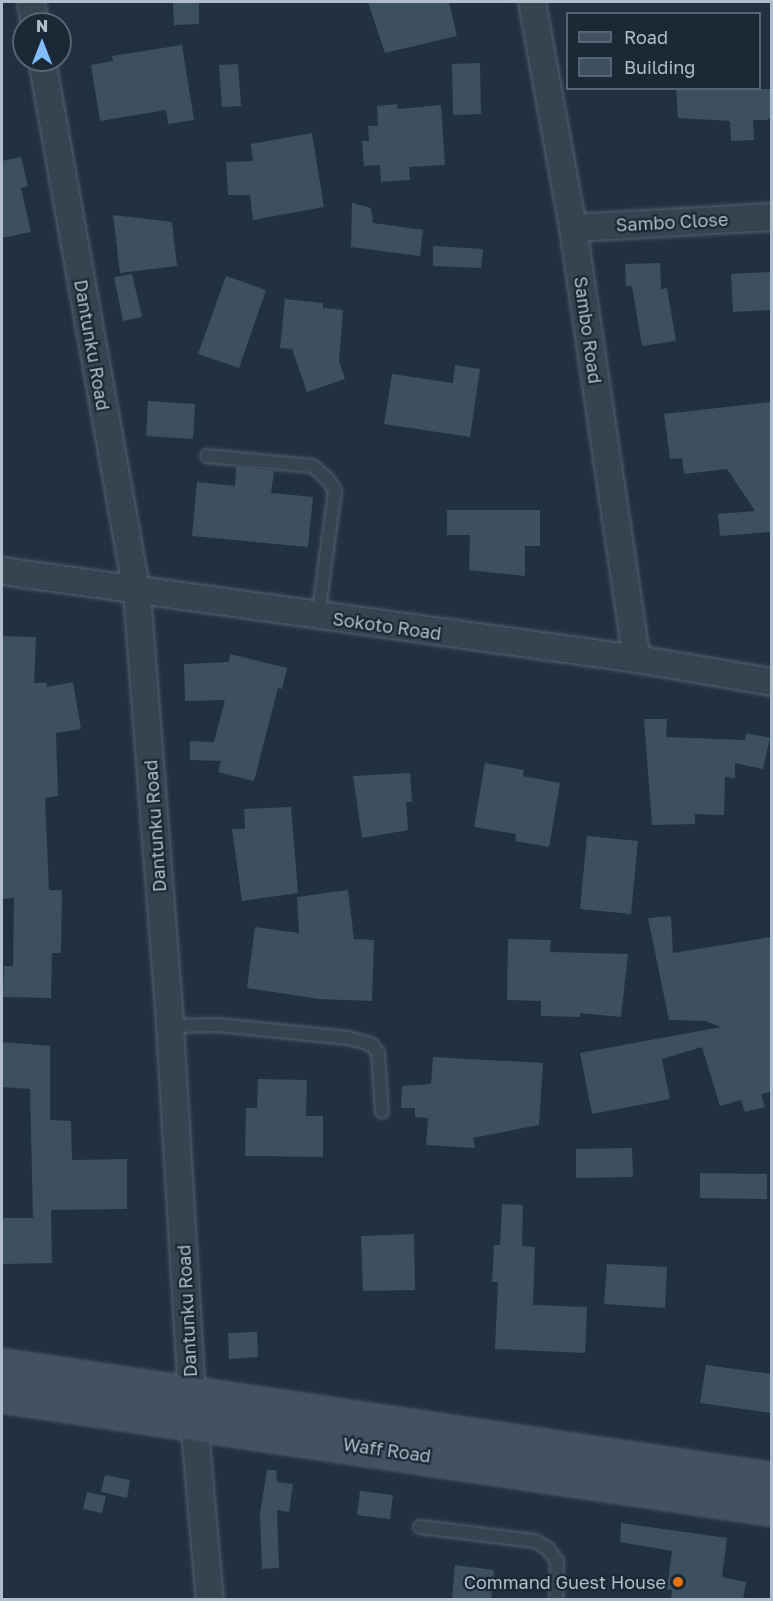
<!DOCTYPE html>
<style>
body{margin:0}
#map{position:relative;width:773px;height:1601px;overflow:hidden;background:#213140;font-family:"Golos Text",sans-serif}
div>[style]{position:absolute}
.building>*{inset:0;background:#3d505f}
.roads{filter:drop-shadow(0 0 2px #54606e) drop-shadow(0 0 2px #54606e)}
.lane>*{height:12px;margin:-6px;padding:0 6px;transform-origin:6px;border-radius:6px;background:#364350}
.street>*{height:26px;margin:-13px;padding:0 13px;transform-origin:13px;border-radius:13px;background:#364350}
.secondary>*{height:33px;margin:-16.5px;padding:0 16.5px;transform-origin:16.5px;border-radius:16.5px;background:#435263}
.dots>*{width:16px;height:16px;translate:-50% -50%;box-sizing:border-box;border:3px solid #1b2835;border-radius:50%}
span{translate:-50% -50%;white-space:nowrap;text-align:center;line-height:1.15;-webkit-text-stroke:4.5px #1b2835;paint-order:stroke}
.street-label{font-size:18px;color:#b2bdcb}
.poi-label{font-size:18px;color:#b2bdcb}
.right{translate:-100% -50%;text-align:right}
.frame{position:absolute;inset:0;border:3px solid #b2bdcb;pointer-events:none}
.legend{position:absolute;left:566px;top:12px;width:195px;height:78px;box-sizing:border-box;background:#1b2835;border:2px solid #576471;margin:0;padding:8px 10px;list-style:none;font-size:18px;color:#b2bdcb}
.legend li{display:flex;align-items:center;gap:12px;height:30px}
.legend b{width:30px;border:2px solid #576471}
.north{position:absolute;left:12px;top:12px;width:60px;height:60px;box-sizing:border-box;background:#1b2835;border:2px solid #576471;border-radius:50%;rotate:0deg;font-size:16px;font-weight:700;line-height:24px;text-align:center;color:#b2bdcb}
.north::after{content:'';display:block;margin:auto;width:21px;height:27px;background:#82bdff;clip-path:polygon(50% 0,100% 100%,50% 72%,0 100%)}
</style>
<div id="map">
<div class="building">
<i style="clip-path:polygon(173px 2px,199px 2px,199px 24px,174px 25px)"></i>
<i style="clip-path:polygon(368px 2px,449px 2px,457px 36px,385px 53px)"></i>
<i style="clip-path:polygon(182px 45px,194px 120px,168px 124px,166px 110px,100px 121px,91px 65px,113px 61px,112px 56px)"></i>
<i style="clip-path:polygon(480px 63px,481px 114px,453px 115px,452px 64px)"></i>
<i style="clip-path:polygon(238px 64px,241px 106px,222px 107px,219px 65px)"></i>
<i style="clip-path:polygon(676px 88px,771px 89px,771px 116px,768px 120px,753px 120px,754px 140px,731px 141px,730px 121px,678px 118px)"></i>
<i style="clip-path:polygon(397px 104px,398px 109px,441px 105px,445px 165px,409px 167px,410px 180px,381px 182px,380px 165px,364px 166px,362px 141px,369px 141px,368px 126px,378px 126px,377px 106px)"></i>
<i style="clip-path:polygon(312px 133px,324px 207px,253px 220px,250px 195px,228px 195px,226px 162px,253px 161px,251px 144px)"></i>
<i style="clip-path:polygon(21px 157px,28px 186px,21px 188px,31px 232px,2px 238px,2px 161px)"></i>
<i style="clip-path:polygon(352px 203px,371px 208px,373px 223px,423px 230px,420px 256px,351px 247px)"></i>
<i style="clip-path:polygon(113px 215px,172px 222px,177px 266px,120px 273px)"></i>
<i style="clip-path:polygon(433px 246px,483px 249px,481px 268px,433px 266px)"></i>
<i style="clip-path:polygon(660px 263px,661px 289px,667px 288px,676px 341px,642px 346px,632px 286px,626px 286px,625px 264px)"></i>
<i style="clip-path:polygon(771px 272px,771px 310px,733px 312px,731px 274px)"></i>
<i style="clip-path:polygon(132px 274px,142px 317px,123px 321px,114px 277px)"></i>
<i style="clip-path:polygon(226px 276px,266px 290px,239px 368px,198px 354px)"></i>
<i style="clip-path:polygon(285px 299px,323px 303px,323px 308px,343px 310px,339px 361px,345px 379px,307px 392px,292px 349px,280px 348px)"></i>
<i style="clip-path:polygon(455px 365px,480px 369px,470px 437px,384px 424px,392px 374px,453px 383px)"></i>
<i style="clip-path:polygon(148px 401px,195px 404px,193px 439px,146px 436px)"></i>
<i style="clip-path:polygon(771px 402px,771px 536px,769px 532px,720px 536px,718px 514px,755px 511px,727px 469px,684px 474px,682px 458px,670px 459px,664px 414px)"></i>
<i style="clip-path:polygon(236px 467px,274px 471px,271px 493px,313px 497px,308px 547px,192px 536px,197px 482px,235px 486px)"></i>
<i style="clip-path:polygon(447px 510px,540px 510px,540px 546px,525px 546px,525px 576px,469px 570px,470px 535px,447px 535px)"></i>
<i style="clip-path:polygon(2px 636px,36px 637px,34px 683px,47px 683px,47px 687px,73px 682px,81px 729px,56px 733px,58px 796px,45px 798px,49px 890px,62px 890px,61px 953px,52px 953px,51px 998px,3px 997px,4px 966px,13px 966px,14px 898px,2px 899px)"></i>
<i style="clip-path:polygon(230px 654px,287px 668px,282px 689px,278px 688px,254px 781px,218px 772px,221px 761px,190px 760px,190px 741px,214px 742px,225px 700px,185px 701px,184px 664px,229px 662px)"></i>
<i style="clip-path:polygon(644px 719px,667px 719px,666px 737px,745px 740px,746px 733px,770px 738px,763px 769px,735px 763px,735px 778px,725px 777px,724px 815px,695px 814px,695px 824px,652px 825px)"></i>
<i style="clip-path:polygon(485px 763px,524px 770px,523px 776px,560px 783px,549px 847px,515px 841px,516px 834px,474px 827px)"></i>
<i style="clip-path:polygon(410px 773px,412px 802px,406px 802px,408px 830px,362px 838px,353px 776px)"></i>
<i style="clip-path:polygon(291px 807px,298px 893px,242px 901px,232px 829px,245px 829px,244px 809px)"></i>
<i style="clip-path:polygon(587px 836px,638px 841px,631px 914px,580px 909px)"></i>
<i style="clip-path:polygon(348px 890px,354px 939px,374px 940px,372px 1001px,319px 999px,247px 988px,255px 927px,299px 933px,297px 897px)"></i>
<i style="clip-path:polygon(671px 916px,673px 953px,771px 937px,771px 1092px,761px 1094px,765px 1107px,745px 1112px,741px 1100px,720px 1106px,702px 1047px,662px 1059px,670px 1099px,592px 1114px,580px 1053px,721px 1027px,706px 1021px,669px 1020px,648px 918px)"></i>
<i style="clip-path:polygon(508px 939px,551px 940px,550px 952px,628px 954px,621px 1017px,580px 1013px,580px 1017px,541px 1016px,541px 1001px,507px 1000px)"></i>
<i style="clip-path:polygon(2px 1042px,50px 1046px,50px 1120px,71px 1121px,72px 1160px,127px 1159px,127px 1209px,51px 1210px,52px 1263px,2px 1264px,2px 1218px,33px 1218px,30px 1089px,2px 1087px)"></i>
<i style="clip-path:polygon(433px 1057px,543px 1063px,539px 1125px,473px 1138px,475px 1148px,426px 1145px,428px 1118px,415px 1117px,415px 1108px,401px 1108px,402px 1086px,431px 1084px)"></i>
<i style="clip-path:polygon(258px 1079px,307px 1080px,306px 1116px,323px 1116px,323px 1157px,245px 1156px,246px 1108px,257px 1108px)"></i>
<i style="clip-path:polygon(632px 1148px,633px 1177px,576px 1178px,576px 1149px)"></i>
<i style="clip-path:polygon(700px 1173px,767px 1174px,767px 1199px,700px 1198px)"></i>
<i style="clip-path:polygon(502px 1204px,523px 1205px,522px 1246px,535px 1247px,533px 1305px,587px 1307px,585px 1353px,495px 1349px,498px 1282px,492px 1282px,494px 1245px,500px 1245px)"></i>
<i style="clip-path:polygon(414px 1234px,415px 1290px,363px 1291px,361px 1236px)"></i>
<i style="clip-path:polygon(607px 1264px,667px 1267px,665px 1308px,604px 1304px)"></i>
<i style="clip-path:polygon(257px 1332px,258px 1357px,229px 1359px,228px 1333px)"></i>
<i style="clip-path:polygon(706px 1365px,771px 1374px,771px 1413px,700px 1403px)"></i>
<i style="clip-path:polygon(267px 1470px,276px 1470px,277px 1482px,293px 1484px,289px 1512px,277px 1510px,279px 1568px,262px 1569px,260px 1514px)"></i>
<i style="clip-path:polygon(105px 1475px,130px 1480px,127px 1498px,101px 1492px)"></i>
<i style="clip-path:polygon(360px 1491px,393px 1495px,390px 1519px,357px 1515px)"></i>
<i style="clip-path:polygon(87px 1492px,106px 1496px,102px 1513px,83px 1509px)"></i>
<i style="clip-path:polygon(621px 1523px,727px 1538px,722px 1577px,746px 1582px,743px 1599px,671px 1599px,672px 1590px,667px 1589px,672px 1551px,620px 1542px)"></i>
<i style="clip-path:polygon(455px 1565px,494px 1570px,491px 1599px,452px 1599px)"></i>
</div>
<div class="roads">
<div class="lane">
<i style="left:207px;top:456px;width:106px;rotate:5.4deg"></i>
<i style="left:313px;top:466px;width:22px;rotate:43deg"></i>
<i style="left:329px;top:481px;width:12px;rotate:59deg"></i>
<i style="left:335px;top:491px;width:127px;rotate:97.7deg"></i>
<i style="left:170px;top:1026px;width:48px;rotate:-1.2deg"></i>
<i style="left:218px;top:1025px;width:131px;rotate:5.7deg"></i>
<i style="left:348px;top:1038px;width:24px;rotate:15deg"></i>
<i style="left:371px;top:1044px;width:11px;rotate:52deg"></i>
<i style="left:378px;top:1053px;width:59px;rotate:86.1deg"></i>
<i style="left:420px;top:1527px;width:116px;rotate:6.9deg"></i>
<i style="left:535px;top:1541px;width:14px;rotate:30deg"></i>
<i style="left:547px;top:1548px;width:16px;rotate:52deg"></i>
<i style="left:557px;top:1561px;width:39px;rotate:91deg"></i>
</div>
<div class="street">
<i style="left:31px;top:2px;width:22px;rotate:80deg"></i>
<i style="left:532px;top:2px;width:230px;rotate:79.7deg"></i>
<i style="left:573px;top:228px;width:436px;rotate:81.6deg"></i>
<i style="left:42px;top:60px;width:541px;rotate:79.89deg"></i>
<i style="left:137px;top:593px;width:434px;rotate:85.6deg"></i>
<i style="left:170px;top:1026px;width:371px;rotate:86.6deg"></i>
<i style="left:192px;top:1396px;width:205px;rotate:85deg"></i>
<i style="left:573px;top:228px;width:199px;rotate:-3.2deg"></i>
<i style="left:2px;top:571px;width:641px;rotate:7.89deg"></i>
<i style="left:637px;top:659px;width:137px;rotate:9.7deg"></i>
</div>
<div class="secondary">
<i style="left:2px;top:1366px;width:778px;rotate:8.42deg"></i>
<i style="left:2px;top:1395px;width:778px;rotate:8.35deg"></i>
</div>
</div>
<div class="dots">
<i style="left:678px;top:1582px;background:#e8710a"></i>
</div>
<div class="street-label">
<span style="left:672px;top:222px;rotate:-3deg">Sambo Close</span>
<span style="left:588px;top:330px;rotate:82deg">Sambo Road</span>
<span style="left:92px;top:345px;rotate:80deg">Dantunku Road</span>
<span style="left:387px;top:626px;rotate:8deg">Sokoto Road</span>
<span style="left:155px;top:826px;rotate:-94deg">Dantunku Road</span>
<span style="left:187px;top:1311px;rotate:-93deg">Dantunku Road</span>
<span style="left:387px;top:1450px;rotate:8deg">Waff Road</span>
</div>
<div class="poi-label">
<span class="right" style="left:666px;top:1582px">Command Guest House</span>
</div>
<div class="frame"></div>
<ul class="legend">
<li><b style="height:8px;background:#435263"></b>Road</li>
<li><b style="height:16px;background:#3d505f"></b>Building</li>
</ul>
<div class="north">N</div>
</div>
